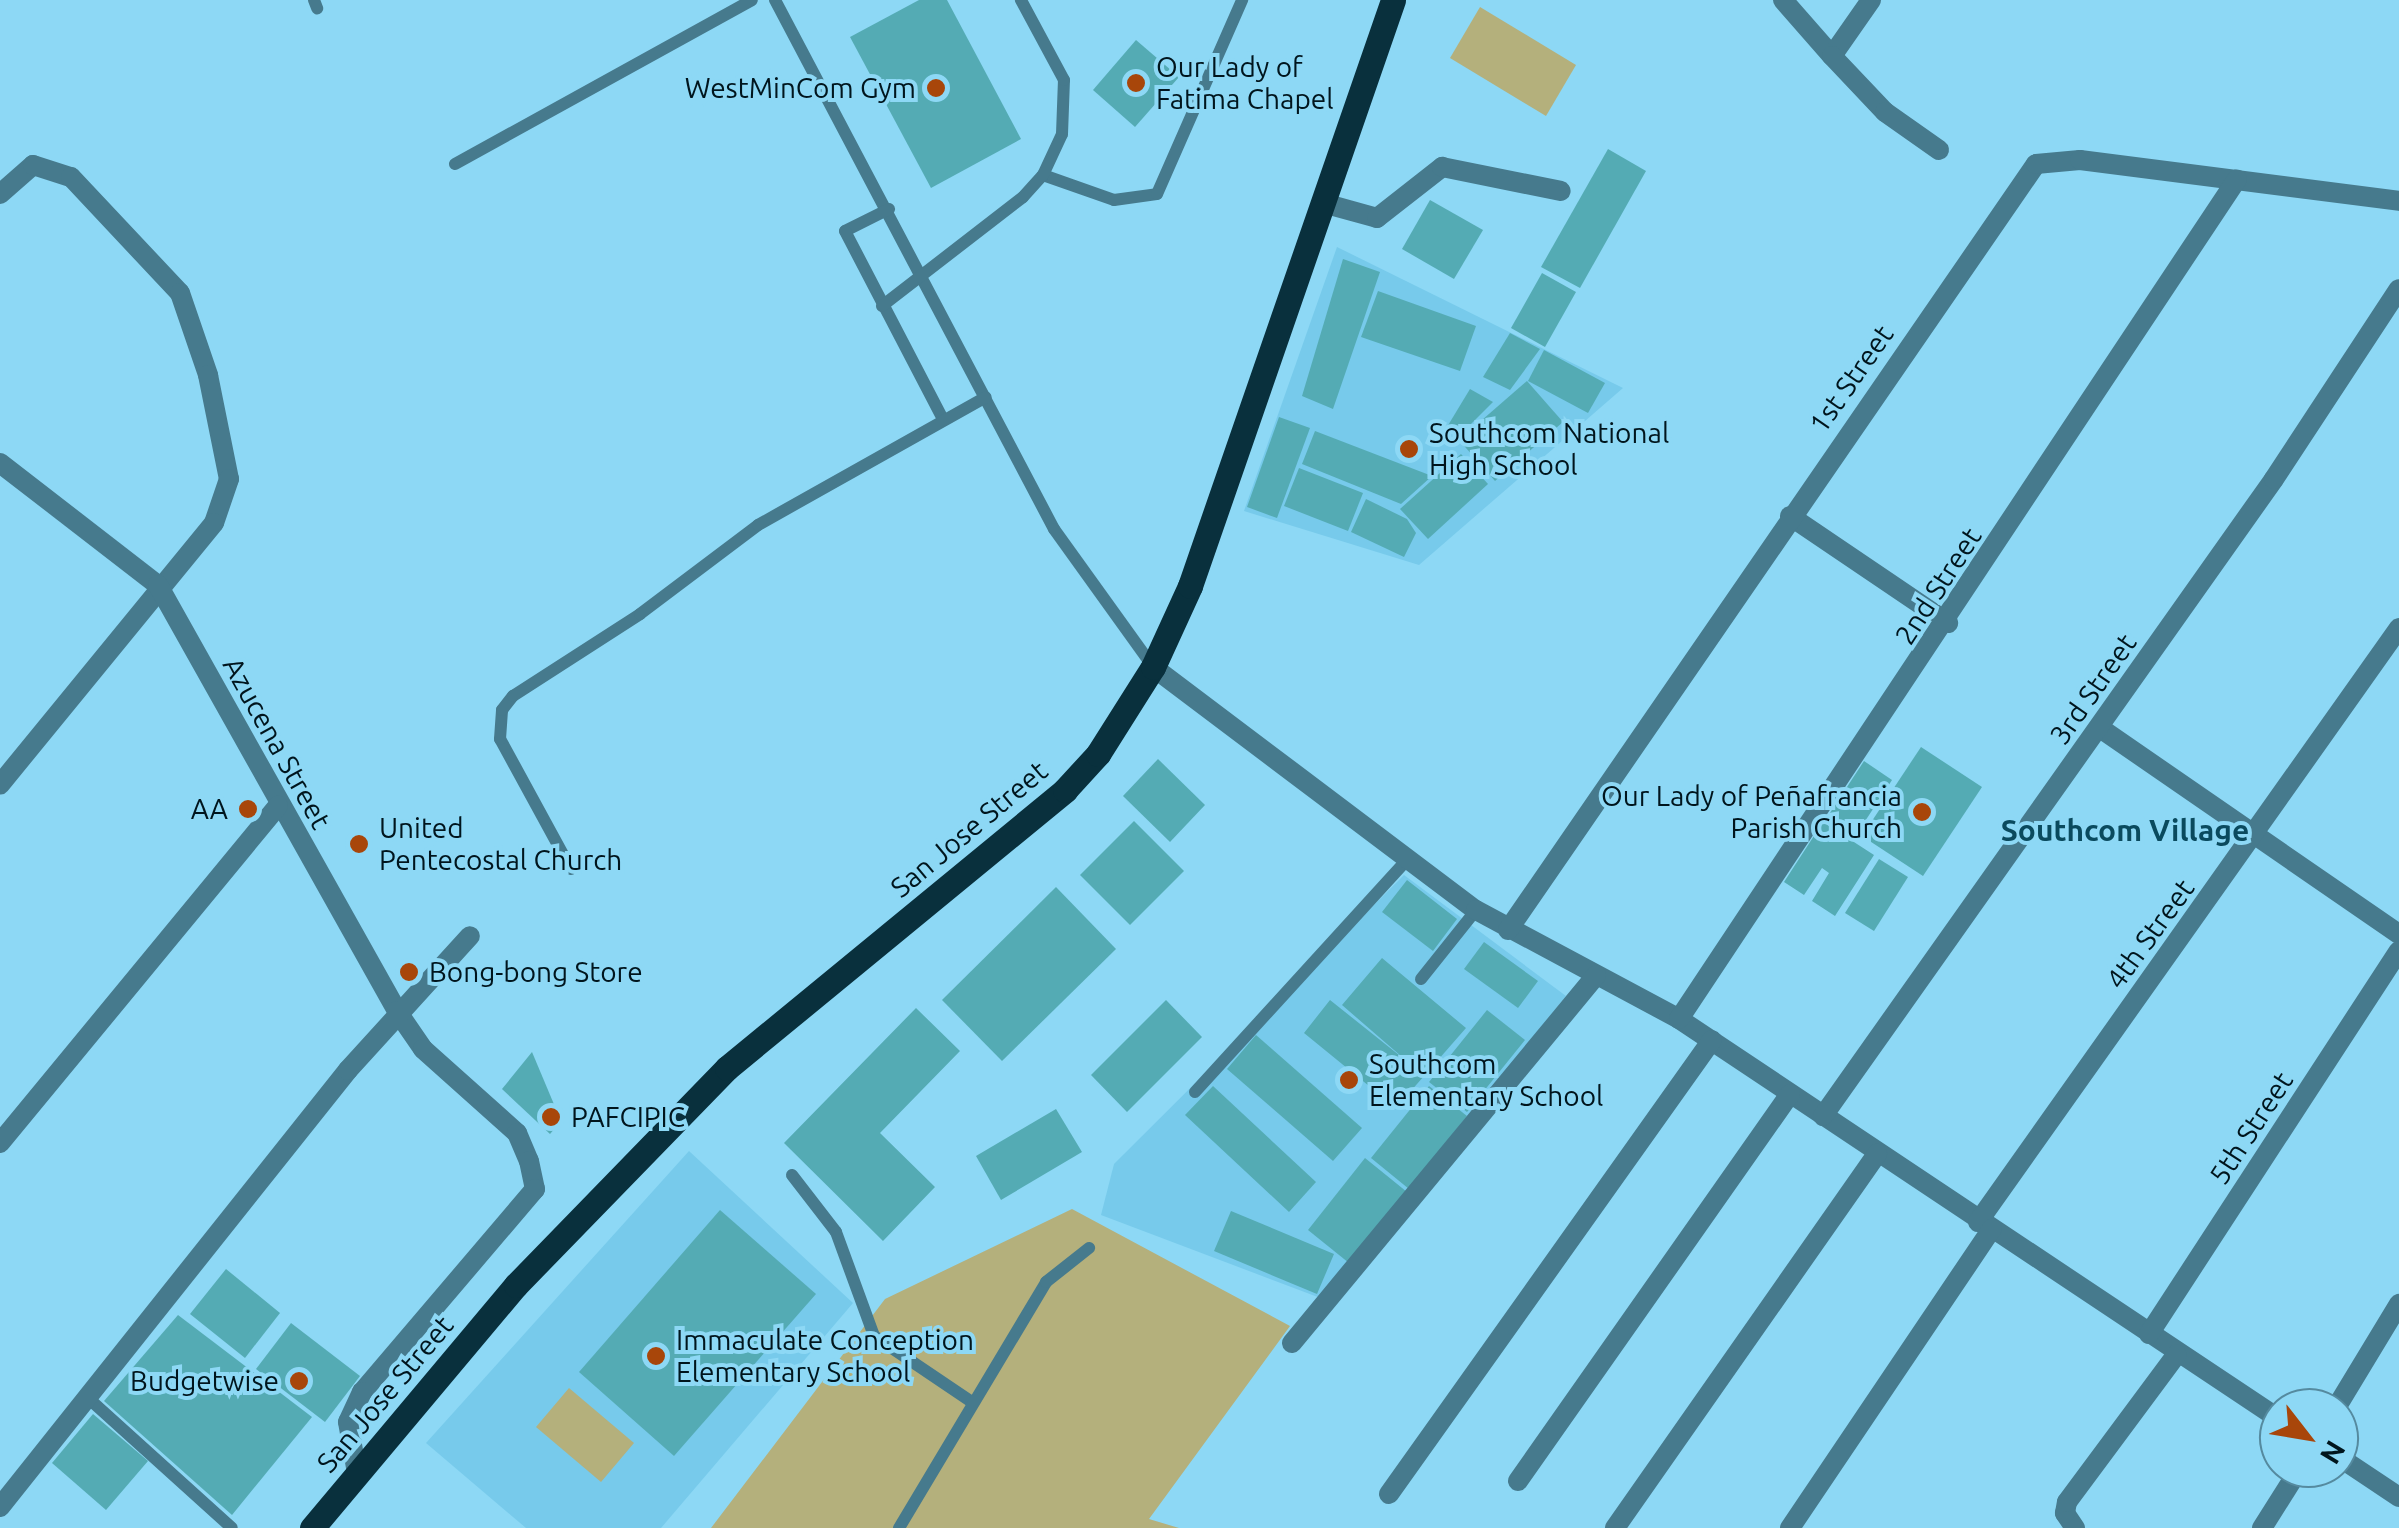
<!DOCTYPE html>
<meta charset="utf-8">
<style>
body{margin:0}
#map{position:relative;width:2399px;height:1528px;overflow:hidden;background:#8dd8f5;font-family:Ubuntu,sans-serif}
div>[style]{position:absolute}
.built>*{inset:0;background:#77caeb}
.green>*{inset:0;background:#b4b07c}
.building>*{inset:0;background:#54abb4}
.lane>*{height:12px;margin:-6px;padding:0 6px;transform-origin:6px;border-radius:6px;background:#467a8d}
.street>*{height:20px;margin:-10px;padding:0 10px;transform-origin:10px;border-radius:10px;background:#467a8d}
.primary>*{height:25px;margin:-12.5px;padding:0 12.5px;transform-origin:12.5px;border-radius:12.5px;background:#09303d}
.dots>*{width:28px;height:28px;translate:-50% -50%;box-sizing:border-box;border:5px solid #8dd8f5;border-radius:50%}
span{translate:-50% -50%;white-space:nowrap;text-align:center;line-height:1.15;-webkit-text-stroke:8px #8dd8f5;paint-order:stroke}
.poi-label{font-size:28px;color:#00151d}
.left{translate:0 -50%;text-align:left}
.right{translate:-100% -50%;text-align:right}
.street-label{font-size:28px;color:#00151d}
.neighbourhood-label{font-size:30px;color:#0a4a5e;font-weight:700}
.north{position:absolute;left:2259px;top:1388px;width:100px;height:100px;box-sizing:border-box;background:#8dd8f5;border:2px solid #558a9f;border-radius:50%;rotate:121deg;font-size:28px;font-weight:700;line-height:40px;text-align:center;color:#00151d}
.north::after{content:'';display:block;margin:auto;width:35px;height:45px;background:#a8460a;clip-path:polygon(50% 0,100% 100%,50% 72%,0 100%)}
</style>
<div id="map">
<div class="built">
<i style="clip-path:polygon(1337px 247px,1623px 388px,1419px 565px,1244px 511px)"></i>
<i style="clip-path:polygon(1404px 875px,1566px 996px,1323px 1299px,1101px 1215px,1114px 1164px)"></i>
<i style="clip-path:polygon(689px 1151px,853px 1303px,661px 1528px,526px 1528px,426px 1443px)"></i>
</div>
<div class="green">
<i style="clip-path:polygon(1480px 7px,1576px 65px,1546px 116px,1450px 58px)"></i>
<i style="clip-path:polygon(1072px 1209px,1290px 1326px,1149px 1519px,1179px 1528px,711px 1528px,885px 1299px)"></i>
<i style="clip-path:polygon(569px 1388px,634px 1443px,601px 1482px,536px 1427px)"></i>
</div>
<div class="building">
<i style="clip-path:polygon(919px 0,947px 0,1021px 139px,931px 188px,850px 37px)"></i>
<i style="clip-path:polygon(1136px 40px,1179px 77px,1135px 127px,1093px 90px)"></i>
<i style="clip-path:polygon(1608px 149px,1646px 171px,1580px 288px,1541px 267px)"></i>
<i style="clip-path:polygon(1430px 200px,1483px 230px,1454px 279px,1402px 249px)"></i>
<i style="clip-path:polygon(1343px 259px,1380px 272px,1333px 409px,1302px 396px)"></i>
<i style="clip-path:polygon(1542px 273px,1576px 292px,1545px 347px,1511px 328px)"></i>
<i style="clip-path:polygon(1378px 291px,1476px 326px,1460px 371px,1361px 337px)"></i>
<i style="clip-path:polygon(1510px 333px,1540px 349px,1510px 390px,1483px 377px)"></i>
<i style="clip-path:polygon(1544px 350px,1605px 383px,1588px 413px,1528px 381px)"></i>
<i style="clip-path:polygon(1527px 381px,1563px 422px,1495px 481px,1459px 440px)"></i>
<i style="clip-path:polygon(1470px 389px,1493px 402px,1462px 433px,1447px 427px)"></i>
<i style="clip-path:polygon(1279px 417px,1310px 428px,1277px 518px,1247px 507px)"></i>
<i style="clip-path:polygon(1315px 431px,1432px 476px,1401px 504px,1302px 464px)"></i>
<i style="clip-path:polygon(1461px 454px,1488px 484px,1428px 539px,1400px 509px)"></i>
<i style="clip-path:polygon(1299px 468px,1363px 493px,1348px 531px,1284px 506px)"></i>
<i style="clip-path:polygon(1366px 499px,1407px 519px,1416px 533px,1404px 557px,1351px 532px)"></i>
<i style="clip-path:polygon(1921px 747px,1982px 787px,1923px 876px,1862px 836px)"></i>
<i style="clip-path:polygon(1158px 759px,1205px 805px,1170px 842px,1123px 796px)"></i>
<i style="clip-path:polygon(1864px 761px,1892px 780px,1854px 838px,1826px 819px)"></i>
<i style="clip-path:polygon(1134px 821px,1184px 871px,1130px 925px,1080px 875px)"></i>
<i style="clip-path:polygon(1823px 822px,1874px 855px,1835px 916px,1812px 901px,1829px 873px,1822px 868px,1804px 895px,1784px 882px)"></i>
<i style="clip-path:polygon(1879px 859px,1908px 877px,1874px 931px,1845px 913px)"></i>
<i style="clip-path:polygon(1407px 880px,1457px 919px,1433px 951px,1382px 912px)"></i>
<i style="clip-path:polygon(1056px 887px,1116px 949px,1002px 1061px,942px 1000px)"></i>
<i style="clip-path:polygon(1484px 942px,1538px 981px,1518px 1008px,1464px 969px)"></i>
<i style="clip-path:polygon(1382px 958px,1466px 1028px,1396px 1108px,1304px 1033px,1330px 1000px,1409px 1063px,1342px 1005px)"></i>
<i style="clip-path:polygon(1166px 1000px,1202px 1037px,1127px 1112px,1091px 1075px)"></i>
<i style="clip-path:polygon(916px 1008px,960px 1051px,880px 1133px,935px 1187px,883px 1241px,784px 1143px)"></i>
<i style="clip-path:polygon(1487px 1010px,1525px 1040px,1467px 1112px,1429px 1082px)"></i>
<i style="clip-path:polygon(1256px 1035px,1362px 1128px,1333px 1161px,1227px 1069px)"></i>
<i style="clip-path:polygon(532px 1052px,561px 1121px,550px 1134px,502px 1089px)"></i>
<i style="clip-path:polygon(1213px 1086px,1316px 1182px,1289px 1212px,1185px 1115px)"></i>
<i style="clip-path:polygon(1429px 1086px,1467px 1116px,1409px 1189px,1371px 1158px)"></i>
<i style="clip-path:polygon(1056px 1109px,1082px 1152px,1001px 1200px,976px 1156px)"></i>
<i style="clip-path:polygon(1365px 1158px,1407px 1192px,1349px 1263px,1308px 1230px)"></i>
<i style="clip-path:polygon(720px 1210px,816px 1294px,674px 1456px,579px 1372px)"></i>
<i style="clip-path:polygon(1231px 1211px,1334px 1254px,1317px 1294px,1214px 1251px)"></i>
<i style="clip-path:polygon(226px 1269px,280px 1313px,245px 1358px,190px 1314px)"></i>
<i style="clip-path:polygon(178px 1315px,312px 1417px,232px 1515px,104px 1401px)"></i>
<i style="clip-path:polygon(291px 1323px,360px 1376px,325px 1422px,256px 1369px)"></i>
<i style="clip-path:polygon(93px 1414px,148px 1461px,106px 1510px,52px 1463px)"></i>
</div>
<div class="lane">
<i style="left:314px;top:0;width:9px;rotate:69deg"></i>
<i style="left:775px;top:0;width:598px;rotate:62.19deg"></i>
<i style="left:1054px;top:529px;width:170px;rotate:54.3deg"></i>
<i style="left:455px;top:164px;width:339px;rotate:-28.9deg"></i>
<i style="left:1043px;top:175px;width:75px;rotate:19.4deg"></i>
<i style="left:1114px;top:200px;width:43px;rotate:-7.9deg"></i>
<i style="left:1157px;top:194px;width:212px;rotate:-66.3deg"></i>
<i style="left:889px;top:209px;width:49px;rotate:153.4deg"></i>
<i style="left:845px;top:231px;width:210px;rotate:62.5deg"></i>
<i style="left:882px;top:306px;width:178px;rotate:-37.7deg"></i>
<i style="left:1023px;top:197px;width:30px;rotate:-48deg"></i>
<i style="left:1043px;top:175px;width:45px;rotate:-65.1deg"></i>
<i style="left:1062px;top:134px;width:54px;rotate:-87.9deg"></i>
<i style="left:1064px;top:80px;width:91px;rotate:-118.3deg"></i>
<i style="left:571px;top:869px;width:148px;rotate:-118.6deg"></i>
<i style="left:500px;top:739px;width:29px;rotate:-86deg"></i>
<i style="left:502px;top:710px;width:18px;rotate:-52deg"></i>
<i style="left:513px;top:696px;width:151px;rotate:-32.8deg"></i>
<i style="left:640px;top:614px;width:148px;rotate:-37deg"></i>
<i style="left:758px;top:525px;width:261px;rotate:-29.3deg"></i>
<i style="left:1421px;top:979px;width:88px;rotate:-51.4deg"></i>
<i style="left:1195px;top:1092px;width:316px;rotate:-47.6deg"></i>
<i style="left:792px;top:1175px;width:72px;rotate:52.3deg"></i>
<i style="left:836px;top:1232px;width:111px;rotate:69.9deg"></i>
<i style="left:874px;top:1336px;width:118px;rotate:34deg"></i>
<i style="left:87px;top:1397px;width:195px;rotate:42.1deg"></i>
<i style="left:899px;top:1528px;width:287px;rotate:-59.1deg"></i>
<i style="left:1046px;top:1282px;width:55px;rotate:-38.3deg"></i>
</div>
<div class="street">
<i style="left:1783px;top:0;width:74px;rotate:48.8deg"></i>
<i style="left:1871px;top:0;width:68px;rotate:124.9deg"></i>
<i style="left:1832px;top:56px;width:77px;rotate:46.6deg"></i>
<i style="left:1885px;top:112px;width:66px;rotate:35.1deg"></i>
<i style="left:0;top:194px;width:44px;rotate:-41.3deg"></i>
<i style="left:33px;top:165px;width:40px;rotate:18deg"></i>
<i style="left:71px;top:177px;width:159px;rotate:46.8deg"></i>
<i style="left:180px;top:293px;width:87px;rotate:71.1deg"></i>
<i style="left:208px;top:375px;width:106px;rotate:78.6deg"></i>
<i style="left:229px;top:479px;width:46px;rotate:108.8deg"></i>
<i style="left:214px;top:523px;width:338px;rotate:129.3deg"></i>
<i style="left:1323px;top:203px;width:56px;rotate:15.5deg"></i>
<i style="left:1377px;top:218px;width:83px;rotate:-38.1deg"></i>
<i style="left:1442px;top:167px;width:121px;rotate:11.4deg"></i>
<i style="left:0;top:463px;width:200px;rotate:37.7deg"></i>
<i style="left:158px;top:585px;width:488px;rotate:60.7deg"></i>
<i style="left:397px;top:1011px;width:46px;rotate:55.6deg"></i>
<i style="left:423px;top:1049px;width:126px;rotate:41.8deg"></i>
<i style="left:517px;top:1133px;width:30px;rotate:67deg"></i>
<i style="left:529px;top:1161px;width:29px;rotate:78deg"></i>
<i style="left:535px;top:1189px;width:267px;rotate:130.4deg"></i>
<i style="left:362px;top:1392px;width:33px;rotate:115deg"></i>
<i style="left:348px;top:1422px;width:52px;rotate:80deg"></i>
<i style="left:1790px;top:516px;width:191px;rotate:34.1deg"></i>
<i style="left:1153px;top:667px;width:404px;rotate:37deg"></i>
<i style="left:1476px;top:910px;width:230px;rotate:28.2deg"></i>
<i style="left:1679px;top:1019px;width:721px;rotate:33.69deg"></i>
<i style="left:2100px;top:728px;width:363px;rotate:34.6deg"></i>
<i style="left:1508px;top:930px;width:930px;rotate:-55.42deg"></i>
<i style="left:2036px;top:164px;width:44px;rotate:-5.2deg"></i>
<i style="left:2080px;top:160px;width:322px;rotate:7.3deg"></i>
<i style="left:1679px;top:1019px;width:1008px;rotate:-56.4deg"></i>
<i style="left:1823px;top:1116px;width:780px;rotate:-54.7deg"></i>
<i style="left:2274px;top:479px;width:227px;rotate:-56.7deg"></i>
<i style="left:0;top:1143px;width:437px;rotate:-50.5deg"></i>
<i style="left:1978px;top:1222px;width:728px;rotate:-54.67deg"></i>
<i style="left:2149px;top:1334px;width:457px;rotate:-56.9deg"></i>
<i style="left:1292px;top:1343px;width:477px;rotate:-50.4deg"></i>
<i style="left:2336px;top:1408px;width:122px;rotate:-58.8deg"></i>
<i style="left:2339px;top:1457px;width:72px;rotate:33.7deg"></i>
<i style="left:1518px;top:1481px;width:473px;rotate:-54.9deg"></i>
<i style="left:1389px;top:1494px;width:557px;rotate:-54.57deg"></i>
<i style="left:0;top:1507px;width:559px;rotate:-51.47deg"></i>
<i style="left:348px;top:1070px;width:181px;rotate:-47.7deg"></i>
<i style="left:1615px;top:1528px;width:457px;rotate:-55deg"></i>
<i style="left:1790px;top:1528px;width:361px;rotate:-56deg"></i>
<i style="left:2075px;top:1528px;width:18px;rotate:-124deg"></i>
<i style="left:2065px;top:1513px;width:11px;rotate:-80deg"></i>
<i style="left:2067px;top:1502px;width:184px;rotate:-53.4deg"></i>
<i style="left:2262px;top:1528px;width:71px;rotate:-57.7deg"></i>
</div>
<div class="primary">
<i style="left:312px;top:1528px;width:317px;rotate:-50deg"></i>
<i style="left:516px;top:1285px;width:303px;rotate:-45.8deg"></i>
<i style="left:727px;top:1068px;width:438px;rotate:-39.4deg"></i>
<i style="left:1065px;top:790px;width:49px;rotate:-47.5deg"></i>
<i style="left:1098px;top:754px;width:103px;rotate:-57.7deg"></i>
<i style="left:1153px;top:667px;width:89px;rotate:-65.4deg"></i>
<i style="left:1190px;top:586px;width:620px;rotate:-70.89deg"></i>
</div>
<div class="dots">
<i style="left:1136px;top:83px;background:#a8460a"></i>
<i style="left:936px;top:88px;background:#a8460a"></i>
<i style="left:1409px;top:449px;background:#a8460a"></i>
<i style="left:248px;top:809px;background:#a8460a"></i>
<i style="left:1922px;top:812px;background:#a8460a"></i>
<i style="left:359px;top:844px;background:#a8460a"></i>
<i style="left:409px;top:972px;background:#a8460a"></i>
<i style="left:1349px;top:1080px;background:#a8460a"></i>
<i style="left:551px;top:1117px;background:#a8460a"></i>
<i style="left:656px;top:1356px;background:#a8460a"></i>
<i style="left:299px;top:1381px;background:#a8460a"></i>
</div>
<div class="poi-label">
<span class="left" style="left:1156px;top:83px">Our Lady of<br>Fatima Chapel</span>
<span class="right" style="left:916px;top:88px">WestMinCom Gym</span>
<span class="left" style="left:1429px;top:449px">Southcom National<br>High School</span>
<span class="right" style="left:1902px;top:812px">Our Lady of Peñafrancia<br>Parish Church</span>
<span class="right" style="left:228px;top:809px">AA</span>
<span class="left" style="left:379px;top:844px">United<br>Pentecostal Church</span>
<span class="left" style="left:429px;top:972px">Bong-bong Store</span>
<span class="left" style="left:1369px;top:1080px">Southcom<br>Elementary School</span>
<span class="left" style="left:571px;top:1117px">PAFCIPIC</span>
<span class="left" style="left:676px;top:1356px">Immaculate Conception<br>Elementary School</span>
<span class="right" style="left:279px;top:1381px">Budgetwise</span>
</div>
<div class="street-label">
<span style="left:1851px;top:379px;rotate:-55deg">1st Street</span>
<span style="left:1938px;top:586px;rotate:-57deg">2nd Street</span>
<span style="left:2093px;top:689px;rotate:-55deg">3rd Street</span>
<span style="left:277px;top:743px;rotate:61deg">Azucena Street</span>
<span style="left:969px;top:829px;rotate:-40deg">San Jose Street</span>
<span style="left:2150px;top:934px;rotate:-54deg">4th Street</span>
<span style="left:2251px;top:1128px;rotate:-57deg">5th Street</span>
<span style="left:385px;top:1394px;rotate:-50deg">San Jose Street</span>
</div>
<div class="neighbourhood-label">
<span style="left:2125px;top:830px">Southcom Village</span>
</div>
<div class="north">N</div>
</div>
